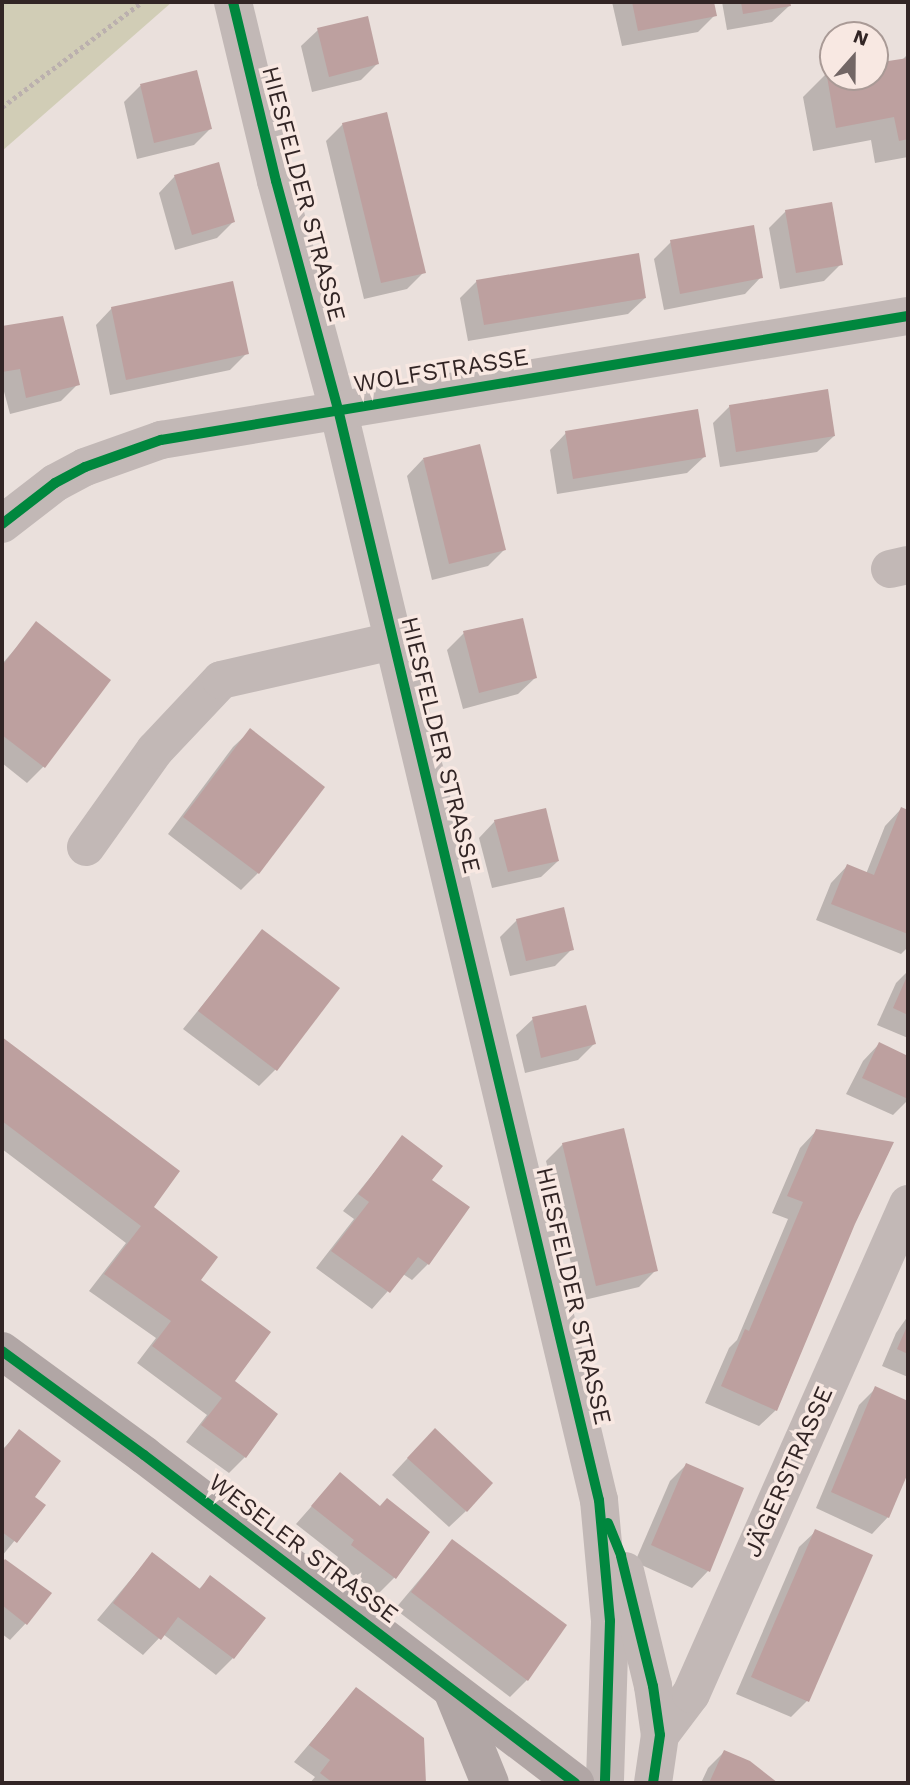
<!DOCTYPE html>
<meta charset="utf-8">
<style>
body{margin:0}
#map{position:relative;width:910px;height:1785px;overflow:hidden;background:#eae0dc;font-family:"Work Sans",sans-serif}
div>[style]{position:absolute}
.green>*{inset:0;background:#d1cdb6}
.shadow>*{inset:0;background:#0003}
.building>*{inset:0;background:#bda09f}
.path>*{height:4.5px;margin-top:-2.25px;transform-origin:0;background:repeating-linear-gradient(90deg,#bbb0ae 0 3.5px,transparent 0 7px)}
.minor>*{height:38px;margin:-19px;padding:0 19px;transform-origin:19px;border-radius:19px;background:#c2b8b6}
.major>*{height:38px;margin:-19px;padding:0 19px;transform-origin:19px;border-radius:19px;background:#b1a6a5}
.cycleway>*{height:10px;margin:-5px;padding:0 5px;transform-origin:5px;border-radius:5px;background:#00873e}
span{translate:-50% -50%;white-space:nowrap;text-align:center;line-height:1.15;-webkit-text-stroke:7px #f8e8e2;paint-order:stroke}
.street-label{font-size:24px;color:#322525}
.frame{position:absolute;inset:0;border:4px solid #322525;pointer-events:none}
.north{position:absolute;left:819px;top:21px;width:70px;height:70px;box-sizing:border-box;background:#f8e8e2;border:2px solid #a99a96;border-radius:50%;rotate:21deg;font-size:19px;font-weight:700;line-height:28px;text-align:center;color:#322525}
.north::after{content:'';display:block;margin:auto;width:24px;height:32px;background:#726665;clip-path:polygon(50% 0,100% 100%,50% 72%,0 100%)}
</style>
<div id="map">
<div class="green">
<i style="clip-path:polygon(2px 2px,172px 2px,2px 151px)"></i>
</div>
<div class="shadow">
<i style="clip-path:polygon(612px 2px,713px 2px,715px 15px,698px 32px,622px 46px)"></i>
<i style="clip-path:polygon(722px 2px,788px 2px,789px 6px,772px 22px,727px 30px)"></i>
<i style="clip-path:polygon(318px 30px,377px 64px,361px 80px,312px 92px,301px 46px)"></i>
<i style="clip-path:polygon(908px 54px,908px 157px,875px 163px,871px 140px,813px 151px,803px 97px,827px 73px,833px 72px,833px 77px,875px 77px,875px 65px,901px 61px)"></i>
<i style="clip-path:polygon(196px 72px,210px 129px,194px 145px,137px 159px,124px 102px,140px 86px)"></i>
<i style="clip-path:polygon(343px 124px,424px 272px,407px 289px,364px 299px,326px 141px)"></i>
<i style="clip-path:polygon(175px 176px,233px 222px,217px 238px,175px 250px,159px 193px)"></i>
<i style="clip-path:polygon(786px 211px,841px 264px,824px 281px,780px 289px,769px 228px)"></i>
<i style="clip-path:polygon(671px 242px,761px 277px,745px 294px,664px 310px,654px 259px)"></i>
<i style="clip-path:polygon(477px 281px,645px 298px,628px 314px,468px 341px,460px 298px)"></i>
<i style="clip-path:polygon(112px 308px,247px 353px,230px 370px,110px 395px,96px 325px)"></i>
<i style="clip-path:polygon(61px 318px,78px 384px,61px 401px,10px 414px,2px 384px,2px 328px)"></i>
<i style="clip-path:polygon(730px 406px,834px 436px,817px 452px,720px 467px,713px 423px)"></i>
<i style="clip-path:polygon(566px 433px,704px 457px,687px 473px,557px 494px,550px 450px)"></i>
<i style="clip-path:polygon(423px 459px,504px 550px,488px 566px,432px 580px,407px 476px)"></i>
<i style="clip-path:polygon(37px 624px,44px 766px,27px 783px,2px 763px,2px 664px)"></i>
<i style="clip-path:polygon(464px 633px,535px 678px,518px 694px,463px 709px,447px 650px)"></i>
<i style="clip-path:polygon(250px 731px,323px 787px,258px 873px,241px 890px,168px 834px,233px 747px)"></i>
<i style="clip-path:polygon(901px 809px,908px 812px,908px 947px,901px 954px,816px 920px,831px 883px,847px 866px,866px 874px,885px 826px)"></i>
<i style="clip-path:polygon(495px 821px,558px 861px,541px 877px,492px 888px,479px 838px)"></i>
<i style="clip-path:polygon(517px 920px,572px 949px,555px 966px,510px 976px,500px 937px)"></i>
<i style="clip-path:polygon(263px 931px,276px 1069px,259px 1086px,183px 1029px)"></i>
<i style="clip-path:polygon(908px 971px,908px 1038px,877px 1025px,896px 983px)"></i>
<i style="clip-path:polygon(533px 1019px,594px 1044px,578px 1060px,525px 1073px,516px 1035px)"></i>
<i style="clip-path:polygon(2px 1040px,177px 1171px,151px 1208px,199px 1280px,232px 1381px,245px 1457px,229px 1473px,186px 1442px,207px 1415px,137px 1363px,156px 1338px,89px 1291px,126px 1243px,2px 1149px)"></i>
<i style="clip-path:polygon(879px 1044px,908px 1058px,908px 1100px,893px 1115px,846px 1094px,863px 1061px)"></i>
<i style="clip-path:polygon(816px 1131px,853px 1224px,776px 1410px,759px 1426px,705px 1403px,729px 1348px,737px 1340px,788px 1219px,772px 1213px,800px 1148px)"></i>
<i style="clip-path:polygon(403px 1137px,430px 1181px,428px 1264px,412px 1280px,403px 1274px,372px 1309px,316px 1268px,354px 1219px,343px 1211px)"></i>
<i style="clip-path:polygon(563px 1144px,656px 1270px,639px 1287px,580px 1301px,546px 1161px)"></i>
<i style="clip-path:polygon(908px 1316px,908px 1377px,882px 1366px,896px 1333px)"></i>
<i style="clip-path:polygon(876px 1388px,908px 1403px,908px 1468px,888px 1517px,872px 1534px,816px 1508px,859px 1405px)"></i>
<i style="clip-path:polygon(20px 1431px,32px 1497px,43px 1506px,2px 1556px,2px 1450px)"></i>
<i style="clip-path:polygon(418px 1447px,466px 1511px,449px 1527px,392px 1475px)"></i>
<i style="clip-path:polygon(686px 1465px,742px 1489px,708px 1571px,692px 1588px,635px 1562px,670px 1481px)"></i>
<i style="clip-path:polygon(340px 1474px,380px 1508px,428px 1532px,394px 1578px,378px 1594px,336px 1562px,338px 1557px,296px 1524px)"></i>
<i style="clip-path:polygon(816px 1531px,807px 1701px,791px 1717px,736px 1694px,799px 1547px)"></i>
<i style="clip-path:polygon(452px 1541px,565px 1625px,527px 1680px,510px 1697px,395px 1609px)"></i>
<i style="clip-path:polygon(152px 1554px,198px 1590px,210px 1578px,233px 1658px,216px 1675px,163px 1634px,143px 1655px,97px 1620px)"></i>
<i style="clip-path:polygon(5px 1561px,26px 1623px,10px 1640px,2px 1634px,2px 1565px)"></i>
<i style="clip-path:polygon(356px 1689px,423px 1739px,424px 1783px,310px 1783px,315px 1777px,294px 1762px)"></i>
<i style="clip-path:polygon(724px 1752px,749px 1762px,775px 1783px,701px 1783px,708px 1768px)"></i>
</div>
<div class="building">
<i style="clip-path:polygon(632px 2px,714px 2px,717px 16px,638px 31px)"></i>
<i style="clip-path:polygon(741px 2px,790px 2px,791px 6px,743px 14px)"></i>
<i style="clip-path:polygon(368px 16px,379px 64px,329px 77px,317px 28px)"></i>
<i style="clip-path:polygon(908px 58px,908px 139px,899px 141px,894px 117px,836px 128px,826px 71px,833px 70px,833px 77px,875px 77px,875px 63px)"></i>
<i style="clip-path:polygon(197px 70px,212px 129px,154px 143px,140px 84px)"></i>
<i style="clip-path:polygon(387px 112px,426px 273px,381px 283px,342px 123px)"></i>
<i style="clip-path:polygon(219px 162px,235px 222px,192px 235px,174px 175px)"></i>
<i style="clip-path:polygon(832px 202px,843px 265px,796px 273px,785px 210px)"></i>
<i style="clip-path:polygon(754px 225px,763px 278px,680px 294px,670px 240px)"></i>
<i style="clip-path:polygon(639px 253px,646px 298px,484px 325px,476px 280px)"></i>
<i style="clip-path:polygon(233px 281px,249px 354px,126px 380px,111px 307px)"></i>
<i style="clip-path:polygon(63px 316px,80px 385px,26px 398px,20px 369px,2px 372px,2px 326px)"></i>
<i style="clip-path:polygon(828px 389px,835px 436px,736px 452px,729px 405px)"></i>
<i style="clip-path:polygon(698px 409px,706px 457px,573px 479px,565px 431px)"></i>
<i style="clip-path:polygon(480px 444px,506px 550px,449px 564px,423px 458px)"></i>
<i style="clip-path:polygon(523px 618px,537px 678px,479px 693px,463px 631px)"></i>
<i style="clip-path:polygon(36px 621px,111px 680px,45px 768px,2px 735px,2px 666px)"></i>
<i style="clip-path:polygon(250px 728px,325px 787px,259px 874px,183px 817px)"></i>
<i style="clip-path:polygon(901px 807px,908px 810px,908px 934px,831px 904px,847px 864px,874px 875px)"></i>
<i style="clip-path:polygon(546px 808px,559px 861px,508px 872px,494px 820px)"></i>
<i style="clip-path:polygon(564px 907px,574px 950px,526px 961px,516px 919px)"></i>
<i style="clip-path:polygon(262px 929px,340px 988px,277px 1071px,198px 1011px)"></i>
<i style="clip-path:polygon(908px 974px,908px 1015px,893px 1008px)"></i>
<i style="clip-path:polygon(586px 1005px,596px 1044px,541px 1058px,532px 1017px)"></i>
<i style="clip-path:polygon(2px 1037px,180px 1171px,154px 1207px,218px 1257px,201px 1280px,271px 1332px,235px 1381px,278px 1414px,246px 1458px,201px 1425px,222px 1398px,152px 1346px,171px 1321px,104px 1274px,141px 1226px,2px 1121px)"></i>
<i style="clip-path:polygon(879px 1042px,908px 1056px,908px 1099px,862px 1078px)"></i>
<i style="clip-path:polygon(624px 1128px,658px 1271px,596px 1286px,562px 1143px)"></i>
<i style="clip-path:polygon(816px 1129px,894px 1142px,855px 1224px,777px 1411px,721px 1386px,745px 1329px,749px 1331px,803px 1202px,787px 1196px)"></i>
<i style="clip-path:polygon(402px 1135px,443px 1166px,432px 1180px,470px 1207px,429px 1265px,418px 1257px,390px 1293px,331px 1251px,369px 1202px,358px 1194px)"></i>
<i style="clip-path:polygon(908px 1324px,908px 1354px,897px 1349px)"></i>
<i style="clip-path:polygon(875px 1386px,908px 1401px,908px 1473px,889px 1518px,831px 1492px)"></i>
<i style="clip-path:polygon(435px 1428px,493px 1483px,467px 1512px,407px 1458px)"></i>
<i style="clip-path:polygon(19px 1429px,61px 1461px,35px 1497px,46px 1505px,17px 1543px,2px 1532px,2px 1452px)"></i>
<i style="clip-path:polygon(686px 1463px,744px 1488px,710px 1572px,651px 1545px)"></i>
<i style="clip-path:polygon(340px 1472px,380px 1506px,387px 1498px,430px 1532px,396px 1579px,351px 1545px,354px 1540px,311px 1506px)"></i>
<i style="clip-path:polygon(815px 1529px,873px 1555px,809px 1702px,751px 1677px)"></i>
<i style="clip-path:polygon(452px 1539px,567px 1625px,528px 1681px,411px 1592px)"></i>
<i style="clip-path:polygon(152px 1552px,200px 1589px,210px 1575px,266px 1618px,234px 1659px,178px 1617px,161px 1640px,113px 1603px)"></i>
<i style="clip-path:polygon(5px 1559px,52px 1593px,27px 1625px,2px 1605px,2px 1563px)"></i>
<i style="clip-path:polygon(356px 1687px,424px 1738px,426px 1783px,333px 1783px,320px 1773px,330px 1760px,309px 1745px)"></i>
<i style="clip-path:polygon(724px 1750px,750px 1761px,778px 1783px,709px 1783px)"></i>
</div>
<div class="path">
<i style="left:2px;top:107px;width:175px;rotate:-36.9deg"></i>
</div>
<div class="minor">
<i style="left:233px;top:2px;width:184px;rotate:76.5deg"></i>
<i style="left:276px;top:181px;width:236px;rotate:74.8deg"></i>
<i style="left:338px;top:409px;width:1122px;rotate:76.55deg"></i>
<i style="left:599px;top:1500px;width:121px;rotate:84.8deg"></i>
<i style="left:610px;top:1621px;width:162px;rotate:91.8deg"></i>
<i style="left:2px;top:524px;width:67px;rotate:-37.7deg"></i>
<i style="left:55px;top:483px;width:34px;rotate:-28deg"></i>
<i style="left:85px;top:467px;width:81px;rotate:-19.6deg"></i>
<i style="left:161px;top:440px;width:757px;rotate:-9.43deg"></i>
<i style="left:890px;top:569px;width:18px;rotate:-13deg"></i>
<i style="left:86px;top:847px;width:119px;rotate:-54.6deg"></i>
<i style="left:155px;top:750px;width:96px;rotate:-46.7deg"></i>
<i style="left:221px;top:680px;width:175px;rotate:-12.8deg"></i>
<i style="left:625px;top:1571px;width:118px;rotate:76.3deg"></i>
<i style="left:653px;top:1686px;width:49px;rotate:81.9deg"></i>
<i style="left:660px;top:1735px;width:49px;rotate:98.3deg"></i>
<i style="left:660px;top:1735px;width:51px;rotate:-52.9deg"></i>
<i style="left:691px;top:1694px;width:536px;rotate:-66.11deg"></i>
</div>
<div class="major">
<i style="left:2px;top:1351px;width:176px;rotate:36.2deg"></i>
<i style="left:144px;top:1455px;width:542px;rotate:37.27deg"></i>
<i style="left:452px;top:1690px;width:100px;rotate:67.8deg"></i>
</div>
<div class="cycleway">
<i style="left:233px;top:2px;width:184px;rotate:76.5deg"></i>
<i style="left:276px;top:181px;width:236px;rotate:74.8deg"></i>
<i style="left:338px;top:409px;width:1122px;rotate:76.55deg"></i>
<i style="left:599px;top:1500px;width:121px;rotate:84.8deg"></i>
<i style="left:610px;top:1621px;width:162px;rotate:91.8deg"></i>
<i style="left:2px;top:524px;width:67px;rotate:-37.7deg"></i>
<i style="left:55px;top:483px;width:34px;rotate:-28deg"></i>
<i style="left:85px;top:467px;width:81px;rotate:-19.6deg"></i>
<i style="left:161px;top:440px;width:757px;rotate:-9.43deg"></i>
<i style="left:2px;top:1351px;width:176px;rotate:36.2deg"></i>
<i style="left:144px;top:1455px;width:542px;rotate:37.27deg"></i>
<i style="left:608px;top:1523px;width:35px;rotate:68deg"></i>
<i style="left:621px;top:1556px;width:134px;rotate:76.2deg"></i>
<i style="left:653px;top:1686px;width:49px;rotate:81.9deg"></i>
<i style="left:660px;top:1735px;width:49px;rotate:98.3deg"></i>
</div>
<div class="street-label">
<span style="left:303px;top:194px;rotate:75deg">HIESFELDER STRASSE</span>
<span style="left:441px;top:371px;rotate:-9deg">WOLFSTRASSE</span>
<span style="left:440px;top:745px;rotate:76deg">HIESFELDER STRASSE</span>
<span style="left:573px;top:1296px;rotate:77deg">HIESFELDER STRASSE</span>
<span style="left:789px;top:1472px;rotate:-66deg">JÄGERSTRASSE</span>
<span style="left:303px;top:1549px;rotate:37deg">WESELER STRASSE</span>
</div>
<div class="frame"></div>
<div class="north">N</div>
</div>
